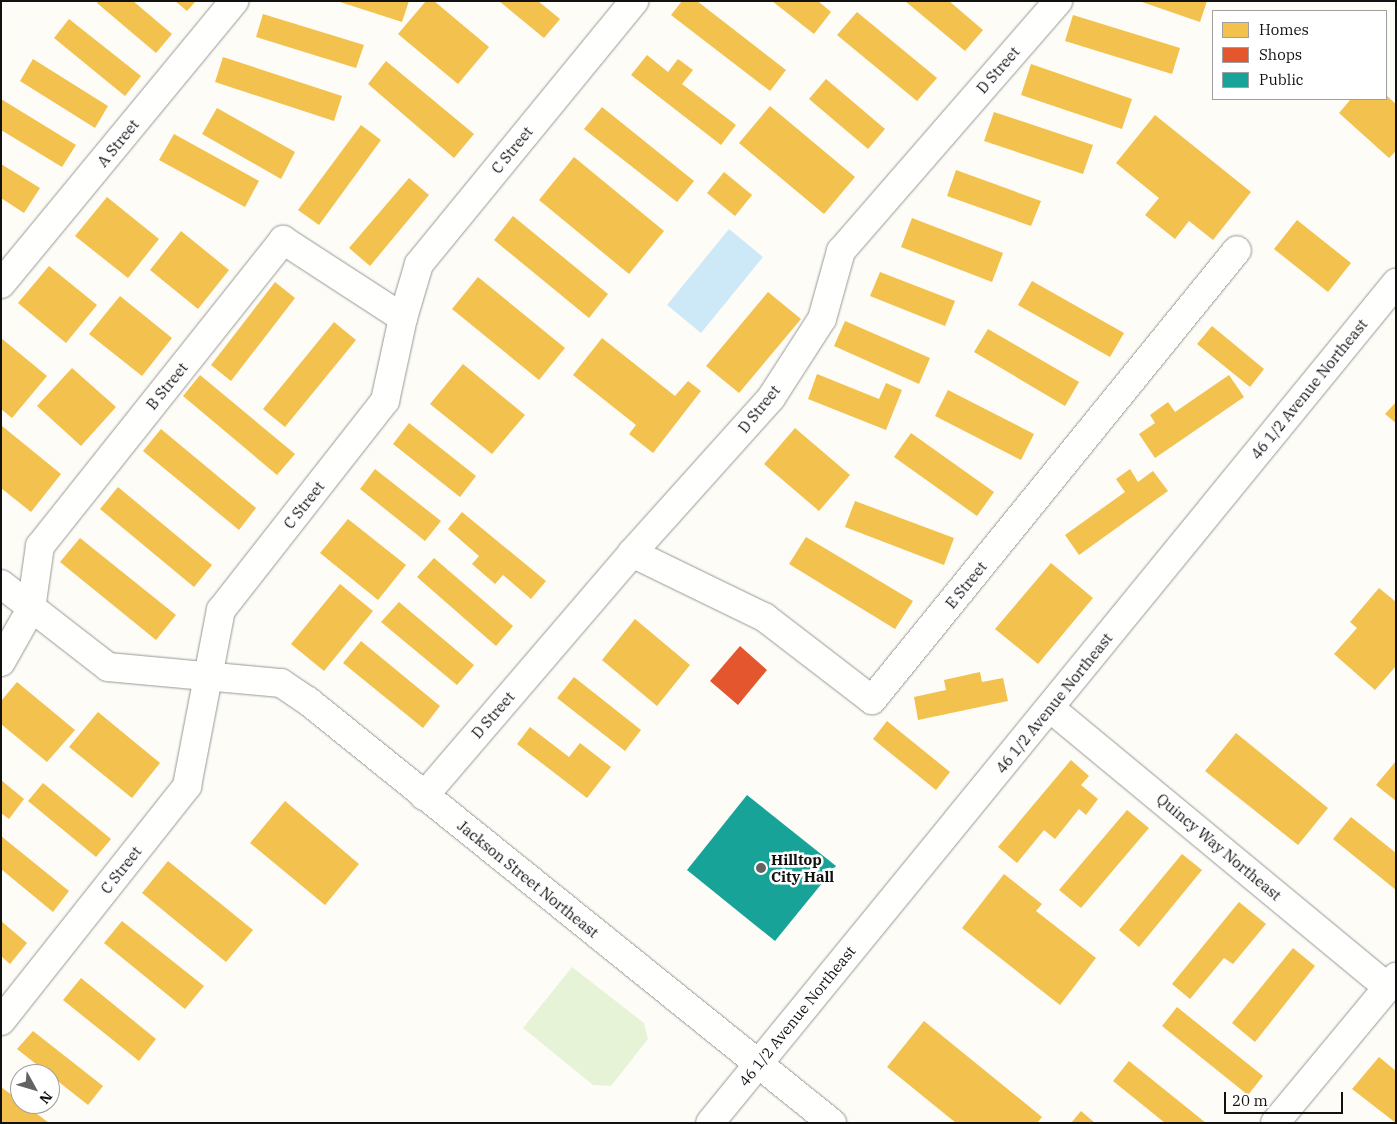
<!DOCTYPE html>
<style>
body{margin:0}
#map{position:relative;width:1397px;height:1124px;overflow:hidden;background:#fdfcf7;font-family:"IBM Plex Serif",serif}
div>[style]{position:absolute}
.green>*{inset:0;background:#e7f3d7}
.water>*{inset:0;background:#cde8f7}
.homes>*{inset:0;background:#f2c14e}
.shops>*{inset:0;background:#e4572e}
.public>*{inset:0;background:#17a398}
.roads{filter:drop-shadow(0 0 1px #979795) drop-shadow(0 0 1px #979795)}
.street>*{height:28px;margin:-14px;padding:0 14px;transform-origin:14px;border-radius:14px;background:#fffffe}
.dots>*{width:14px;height:14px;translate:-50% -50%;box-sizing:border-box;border:2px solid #fff;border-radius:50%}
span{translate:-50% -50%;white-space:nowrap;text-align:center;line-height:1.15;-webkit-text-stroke:5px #fff;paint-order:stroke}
.street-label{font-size:15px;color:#111}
.poi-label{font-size:15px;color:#111;font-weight:700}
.left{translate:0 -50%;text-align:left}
.frame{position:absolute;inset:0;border:2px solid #111;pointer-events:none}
.legend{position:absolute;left:1212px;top:10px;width:175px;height:90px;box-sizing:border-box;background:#fff;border:1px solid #a0a0a0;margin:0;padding:6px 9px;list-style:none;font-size:15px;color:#111}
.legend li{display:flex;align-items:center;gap:10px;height:25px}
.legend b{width:25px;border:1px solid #a0a0a0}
.north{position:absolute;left:10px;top:1064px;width:50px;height:50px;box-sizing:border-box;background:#fff;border:1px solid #a0a0a0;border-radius:50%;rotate:129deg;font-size:14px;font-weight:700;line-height:20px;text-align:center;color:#111}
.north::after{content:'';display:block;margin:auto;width:18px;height:22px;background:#646362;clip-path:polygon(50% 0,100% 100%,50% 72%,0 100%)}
.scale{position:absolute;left:1224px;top:1092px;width:119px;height:22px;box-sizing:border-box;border:2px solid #111;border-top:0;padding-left:6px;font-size:15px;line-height:18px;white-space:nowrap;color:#111;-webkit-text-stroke:4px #fff;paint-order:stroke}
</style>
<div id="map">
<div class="green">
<i style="clip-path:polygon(572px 967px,644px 1023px,648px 1039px,611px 1086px,593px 1085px,523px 1028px)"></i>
</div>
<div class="water">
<i style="clip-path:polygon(729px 229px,763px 257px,701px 333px,667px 305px)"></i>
</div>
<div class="homes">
<i style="clip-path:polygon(98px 1px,133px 1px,172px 34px,156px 53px,97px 3px)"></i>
<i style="clip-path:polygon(175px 1px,196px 1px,187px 11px)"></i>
<i style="clip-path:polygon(337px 1px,409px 1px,402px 22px)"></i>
<i style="clip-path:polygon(426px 1px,434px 1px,489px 47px,458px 84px,398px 34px)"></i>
<i style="clip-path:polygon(499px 1px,538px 1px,560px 19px,544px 38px)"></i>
<i style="clip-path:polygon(682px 1px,697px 1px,786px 70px,770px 91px,671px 15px)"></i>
<i style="clip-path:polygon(772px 1px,818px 1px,831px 12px,814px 34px)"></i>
<i style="clip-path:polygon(905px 1px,949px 1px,983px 30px,965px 51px)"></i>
<i style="clip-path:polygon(1139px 1px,1207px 1px,1200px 22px)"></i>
<i style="clip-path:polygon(857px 12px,937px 78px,917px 101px,837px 35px)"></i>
<i style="clip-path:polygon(263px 14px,364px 45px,356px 68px,256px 37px)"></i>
<i style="clip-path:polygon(1073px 15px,1180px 48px,1172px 74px,1065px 41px)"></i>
<i style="clip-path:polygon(69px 19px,141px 76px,125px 96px,54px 38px)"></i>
<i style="clip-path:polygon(647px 55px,668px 72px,678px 59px,693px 70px,682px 84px,736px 125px,721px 145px,631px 75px)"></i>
<i style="clip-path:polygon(223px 57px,342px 96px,334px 121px,215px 82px)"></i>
<i style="clip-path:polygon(33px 59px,108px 106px,95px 128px,20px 81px)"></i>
<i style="clip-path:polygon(386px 61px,474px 134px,454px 158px,368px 84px)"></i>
<i style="clip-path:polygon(1031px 64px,1132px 99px,1122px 129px,1021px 95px)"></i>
<i style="clip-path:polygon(826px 79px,885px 129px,868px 149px,809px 99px)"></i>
<i style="clip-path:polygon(1386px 95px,1396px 104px,1396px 151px,1389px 158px,1339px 113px,1351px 99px,1386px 99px)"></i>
<i style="clip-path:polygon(1px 99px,76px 145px,62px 167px,1px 130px)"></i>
<i style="clip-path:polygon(770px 106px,855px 177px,824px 214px,739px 143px)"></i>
<i style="clip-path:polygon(602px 107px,694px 181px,677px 202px,584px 129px)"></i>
<i style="clip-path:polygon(217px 108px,295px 152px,281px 179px,202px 134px)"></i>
<i style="clip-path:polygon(994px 112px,1093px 145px,1083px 174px,984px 141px)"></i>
<i style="clip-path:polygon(1155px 115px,1251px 192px,1213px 240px,1189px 221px,1175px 239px,1145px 215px,1159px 198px,1116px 163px)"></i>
<i style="clip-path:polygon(361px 125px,381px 140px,319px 225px,298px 210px)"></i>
<i style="clip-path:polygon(174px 134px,259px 181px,245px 207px,159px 160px)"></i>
<i style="clip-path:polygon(574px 157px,664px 231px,629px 274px,539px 200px)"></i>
<i style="clip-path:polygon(1px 164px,40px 188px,24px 213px,1px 198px)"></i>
<i style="clip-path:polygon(956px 170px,1041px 201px,1031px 226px,947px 196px)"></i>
<i style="clip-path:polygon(724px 172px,752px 195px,735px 216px,707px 193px)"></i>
<i style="clip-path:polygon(409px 178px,429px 195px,370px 266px,349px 248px)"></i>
<i style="clip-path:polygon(107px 197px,159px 239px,128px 278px,75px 236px)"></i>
<i style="clip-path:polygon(513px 216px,608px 294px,589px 318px,494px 240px)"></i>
<i style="clip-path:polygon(912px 218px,1003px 253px,992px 282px,901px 247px)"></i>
<i style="clip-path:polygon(1297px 220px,1351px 263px,1328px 292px,1274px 249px)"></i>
<i style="clip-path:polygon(181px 231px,229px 270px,198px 309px,150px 270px)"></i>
<i style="clip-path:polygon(49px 266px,97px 305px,66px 343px,18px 303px)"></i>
<i style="clip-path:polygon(880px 272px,955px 301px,945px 326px,870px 296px)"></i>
<i style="clip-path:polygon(478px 277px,565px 348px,539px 380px,452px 309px)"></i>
<i style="clip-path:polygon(1032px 281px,1124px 333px,1110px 357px,1018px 305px)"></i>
<i style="clip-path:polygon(275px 282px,295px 298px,231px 381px,211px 365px)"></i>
<i style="clip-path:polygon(768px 292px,801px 319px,739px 393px,706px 366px)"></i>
<i style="clip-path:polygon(120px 296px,172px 338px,142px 376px,89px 334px)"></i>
<i style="clip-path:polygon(845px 321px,930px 358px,919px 384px,834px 346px)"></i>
<i style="clip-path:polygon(334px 322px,356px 340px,285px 427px,263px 409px)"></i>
<i style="clip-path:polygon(1212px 326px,1264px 369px,1250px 387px,1197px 344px)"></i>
<i style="clip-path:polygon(988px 329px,1079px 382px,1065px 406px,974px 352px)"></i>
<i style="clip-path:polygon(1px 338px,47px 376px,12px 418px,1px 409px)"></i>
<i style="clip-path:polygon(602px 338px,675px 396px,688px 381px,701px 391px,653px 453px,629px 434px,636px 425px,573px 375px)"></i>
<i style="clip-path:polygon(463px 364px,525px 415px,492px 454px,430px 404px)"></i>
<i style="clip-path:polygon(72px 368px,116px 407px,81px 446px,37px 406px)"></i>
<i style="clip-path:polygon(817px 374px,879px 399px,886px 383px,902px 390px,886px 430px,808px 399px)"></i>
<i style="clip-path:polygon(200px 375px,295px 454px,277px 475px,183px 396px)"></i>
<i style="clip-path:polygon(1229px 375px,1244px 397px,1155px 458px,1139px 434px,1155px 423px,1150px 415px,1168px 402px,1175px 412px)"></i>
<i style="clip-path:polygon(948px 390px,1034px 434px,1021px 460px,935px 416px)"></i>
<i style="clip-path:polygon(1396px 402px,1396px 423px,1385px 414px)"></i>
<i style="clip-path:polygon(409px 423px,476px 476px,460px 497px,393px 444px)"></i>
<i style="clip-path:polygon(2px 426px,61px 474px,31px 512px,1px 488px)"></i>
<i style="clip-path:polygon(795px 428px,850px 475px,819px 511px,764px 464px)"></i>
<i style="clip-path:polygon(161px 429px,256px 508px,239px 530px,143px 451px)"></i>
<i style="clip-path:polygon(911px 433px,994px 492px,977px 516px,894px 457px)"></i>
<i style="clip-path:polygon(375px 469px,441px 521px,425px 541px,360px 489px)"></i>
<i style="clip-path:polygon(1130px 469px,1138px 482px,1153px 471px,1168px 491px,1079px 555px,1065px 535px,1125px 492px,1116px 479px)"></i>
<i style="clip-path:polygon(118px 487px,212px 565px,194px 587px,100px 509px)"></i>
<i style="clip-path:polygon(855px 501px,954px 538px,944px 565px,845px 527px)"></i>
<i style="clip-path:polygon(462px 512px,546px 581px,531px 599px,503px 575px,495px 584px,472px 564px,479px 556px,448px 529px)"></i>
<i style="clip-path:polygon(348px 519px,406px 565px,378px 600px,320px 553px)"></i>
<i style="clip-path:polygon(806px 537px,913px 601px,895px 629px,789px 564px)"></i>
<i style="clip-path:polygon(80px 538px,176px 615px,156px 640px,60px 562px)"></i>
<i style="clip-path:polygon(434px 558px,513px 626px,496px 646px,417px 577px)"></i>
<i style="clip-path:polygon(1051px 563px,1093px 598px,1038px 664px,995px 629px)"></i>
<i style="clip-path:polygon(340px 584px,373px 611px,324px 671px,291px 644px)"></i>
<i style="clip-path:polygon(1379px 588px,1396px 602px,1396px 666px,1375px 690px,1334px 654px,1357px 628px,1350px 622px)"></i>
<i style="clip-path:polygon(399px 602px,474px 665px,457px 685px,381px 622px)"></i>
<i style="clip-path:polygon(635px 619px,690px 665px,657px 706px,602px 660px)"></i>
<i style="clip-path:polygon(361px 641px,440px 706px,423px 728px,343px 663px)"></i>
<i style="clip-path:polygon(980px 672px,982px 682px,1003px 678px,1008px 701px,918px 720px,914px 697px,946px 690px,944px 680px)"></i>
<i style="clip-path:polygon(574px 677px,641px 730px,625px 751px,557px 698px)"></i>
<i style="clip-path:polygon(17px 682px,75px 730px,47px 762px,1px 724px,1px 701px)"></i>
<i style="clip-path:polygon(98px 712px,160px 763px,132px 798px,69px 747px)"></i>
<i style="clip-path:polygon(887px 721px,950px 772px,936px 790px,873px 739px)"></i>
<i style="clip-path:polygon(530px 727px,569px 757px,580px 743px,611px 767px,587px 798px,517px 744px)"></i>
<i style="clip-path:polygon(1236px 733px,1328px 808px,1298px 845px,1205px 771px)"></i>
<i style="clip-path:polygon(1071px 760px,1089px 776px,1081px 785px,1098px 799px,1086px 815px,1079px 809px,1055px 839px,1044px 830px,1017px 863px,998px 847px)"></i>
<i style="clip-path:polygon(1396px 761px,1396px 801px,1376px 785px)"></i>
<i style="clip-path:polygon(1px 780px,24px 799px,9px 819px,1px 813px)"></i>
<i style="clip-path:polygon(43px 783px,111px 839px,96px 857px,28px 801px)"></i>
<i style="clip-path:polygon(285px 801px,359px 864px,325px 905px,250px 843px)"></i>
<i style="clip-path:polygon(1127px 810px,1149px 828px,1081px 908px,1059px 890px)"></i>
<i style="clip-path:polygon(1351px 817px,1396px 853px,1396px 890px,1333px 839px)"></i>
<i style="clip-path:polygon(1px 836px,69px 891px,53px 912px,1px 869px)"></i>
<i style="clip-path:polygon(1182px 854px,1202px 870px,1139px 947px,1119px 930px)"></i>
<i style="clip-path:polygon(168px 861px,253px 930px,226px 962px,142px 893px)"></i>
<i style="clip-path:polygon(1004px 874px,1042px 904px,1036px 911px,1096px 958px,1060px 1005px,962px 928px)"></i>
<i style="clip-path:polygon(1239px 902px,1266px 924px,1233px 964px,1224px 958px,1190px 999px,1172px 984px)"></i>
<i style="clip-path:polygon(1px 921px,27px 943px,10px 964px,1px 956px)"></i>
<i style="clip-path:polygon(122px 921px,204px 986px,185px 1009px,104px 943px)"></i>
<i style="clip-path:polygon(1293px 948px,1315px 966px,1255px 1042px,1232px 1023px)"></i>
<i style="clip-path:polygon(81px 978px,156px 1039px,139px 1061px,63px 1000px)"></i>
<i style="clip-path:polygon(1177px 1007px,1263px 1076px,1248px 1095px,1162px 1026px)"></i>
<i style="clip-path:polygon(924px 1021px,1042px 1117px,1037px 1123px,956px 1123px,887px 1067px)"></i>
<i style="clip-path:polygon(33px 1031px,103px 1086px,88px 1105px,17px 1049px)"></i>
<i style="clip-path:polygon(1379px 1057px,1396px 1071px,1396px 1123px,1352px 1089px)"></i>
<i style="clip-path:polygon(1129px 1061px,1206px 1123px,1165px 1123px,1113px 1081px)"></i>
<i style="clip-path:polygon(1px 1087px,20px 1101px,20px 1104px,24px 1104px,49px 1123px,4px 1123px,1px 1121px)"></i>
<i style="clip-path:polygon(1081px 1111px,1095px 1123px,1071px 1123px)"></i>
</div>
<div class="shops">
<i style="clip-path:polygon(740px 646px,767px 670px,738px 705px,710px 681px)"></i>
</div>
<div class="public">
<i style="clip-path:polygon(747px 795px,836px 866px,775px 941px,687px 870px)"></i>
</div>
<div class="roads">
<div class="street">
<i style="left:1px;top:284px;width:367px;rotate:-50.5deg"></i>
<i style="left:632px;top:553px;width:147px;rotate:25.9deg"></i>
<i style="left:764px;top:617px;width:136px;rotate:37.5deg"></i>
<i style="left:872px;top:700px;width:579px;rotate:-50.95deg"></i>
<i style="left:1px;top:584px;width:135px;rotate:37.8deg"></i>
<i style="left:108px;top:667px;width:174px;rotate:5.3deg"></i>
<i style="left:281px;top:683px;width:32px;rotate:34deg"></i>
<i style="left:308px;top:701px;width:673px;rotate:38.85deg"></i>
<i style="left:1px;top:662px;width:61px;rotate:-60.5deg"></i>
<i style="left:31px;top:609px;width:64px;rotate:-81.9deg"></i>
<i style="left:40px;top:546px;width:391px;rotate:-51.5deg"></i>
<i style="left:283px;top:240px;width:143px;rotate:33deg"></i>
<i style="left:1050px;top:708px;width:438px;rotate:39.6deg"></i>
<i style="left:424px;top:796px;width:320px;rotate:-49.4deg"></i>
<i style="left:632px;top:553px;width:208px;rotate:-48.1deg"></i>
<i style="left:771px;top:398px;width:94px;rotate:-57.2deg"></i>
<i style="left:822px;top:319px;width:71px;rotate:-74.4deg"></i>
<i style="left:841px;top:251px;width:331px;rotate:-49deg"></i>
<i style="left:1px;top:1021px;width:300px;rotate:-51.6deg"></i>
<i style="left:187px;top:786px;width:179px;rotate:-79.1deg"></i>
<i style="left:221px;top:610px;width:266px;rotate:-51.9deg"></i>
<i style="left:385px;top:401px;width:85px;rotate:-77.8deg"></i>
<i style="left:403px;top:318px;width:56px;rotate:-73.5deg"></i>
<i style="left:419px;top:264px;width:340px;rotate:-50.7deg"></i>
<i style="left:710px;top:1123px;width:1085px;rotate:-50.76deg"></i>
<i style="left:1275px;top:1123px;width:190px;rotate:-50.3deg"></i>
</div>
</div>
<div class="dots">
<i style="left:761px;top:868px;background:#646362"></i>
</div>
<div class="street-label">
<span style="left:998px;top:70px;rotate:-49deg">D Street</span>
<span style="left:118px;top:143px;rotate:-51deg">A Street</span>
<span style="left:512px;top:150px;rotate:-51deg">C Street</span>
<span style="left:167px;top:386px;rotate:-51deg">B Street</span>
<span style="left:1309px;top:389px;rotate:-51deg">46 1/2 Avenue Northeast</span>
<span style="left:759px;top:409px;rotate:-51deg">D Street</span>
<span style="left:304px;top:505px;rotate:-52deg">C Street</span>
<span style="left:966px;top:585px;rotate:-51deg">E Street</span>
<span style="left:1054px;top:703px;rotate:-51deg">46 1/2 Avenue Northeast</span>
<span style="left:493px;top:715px;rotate:-49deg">D Street</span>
<span style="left:1219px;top:847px;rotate:40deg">Quincy Way Northeast</span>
<span style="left:121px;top:870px;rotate:-52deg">C Street</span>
<span style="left:528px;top:879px;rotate:39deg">Jackson Street Northeast</span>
<span style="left:797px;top:1016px;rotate:-51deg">46 1/2 Avenue Northeast</span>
</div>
<div class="poi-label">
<span class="left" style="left:771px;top:868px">Hilltop<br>City Hall</span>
</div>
<div class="frame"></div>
<ul class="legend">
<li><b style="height:14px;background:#f2c14e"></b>Homes</li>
<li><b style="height:14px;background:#e4572e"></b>Shops</li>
<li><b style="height:14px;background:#17a398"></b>Public</li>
</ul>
<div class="north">N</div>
<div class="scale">20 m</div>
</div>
